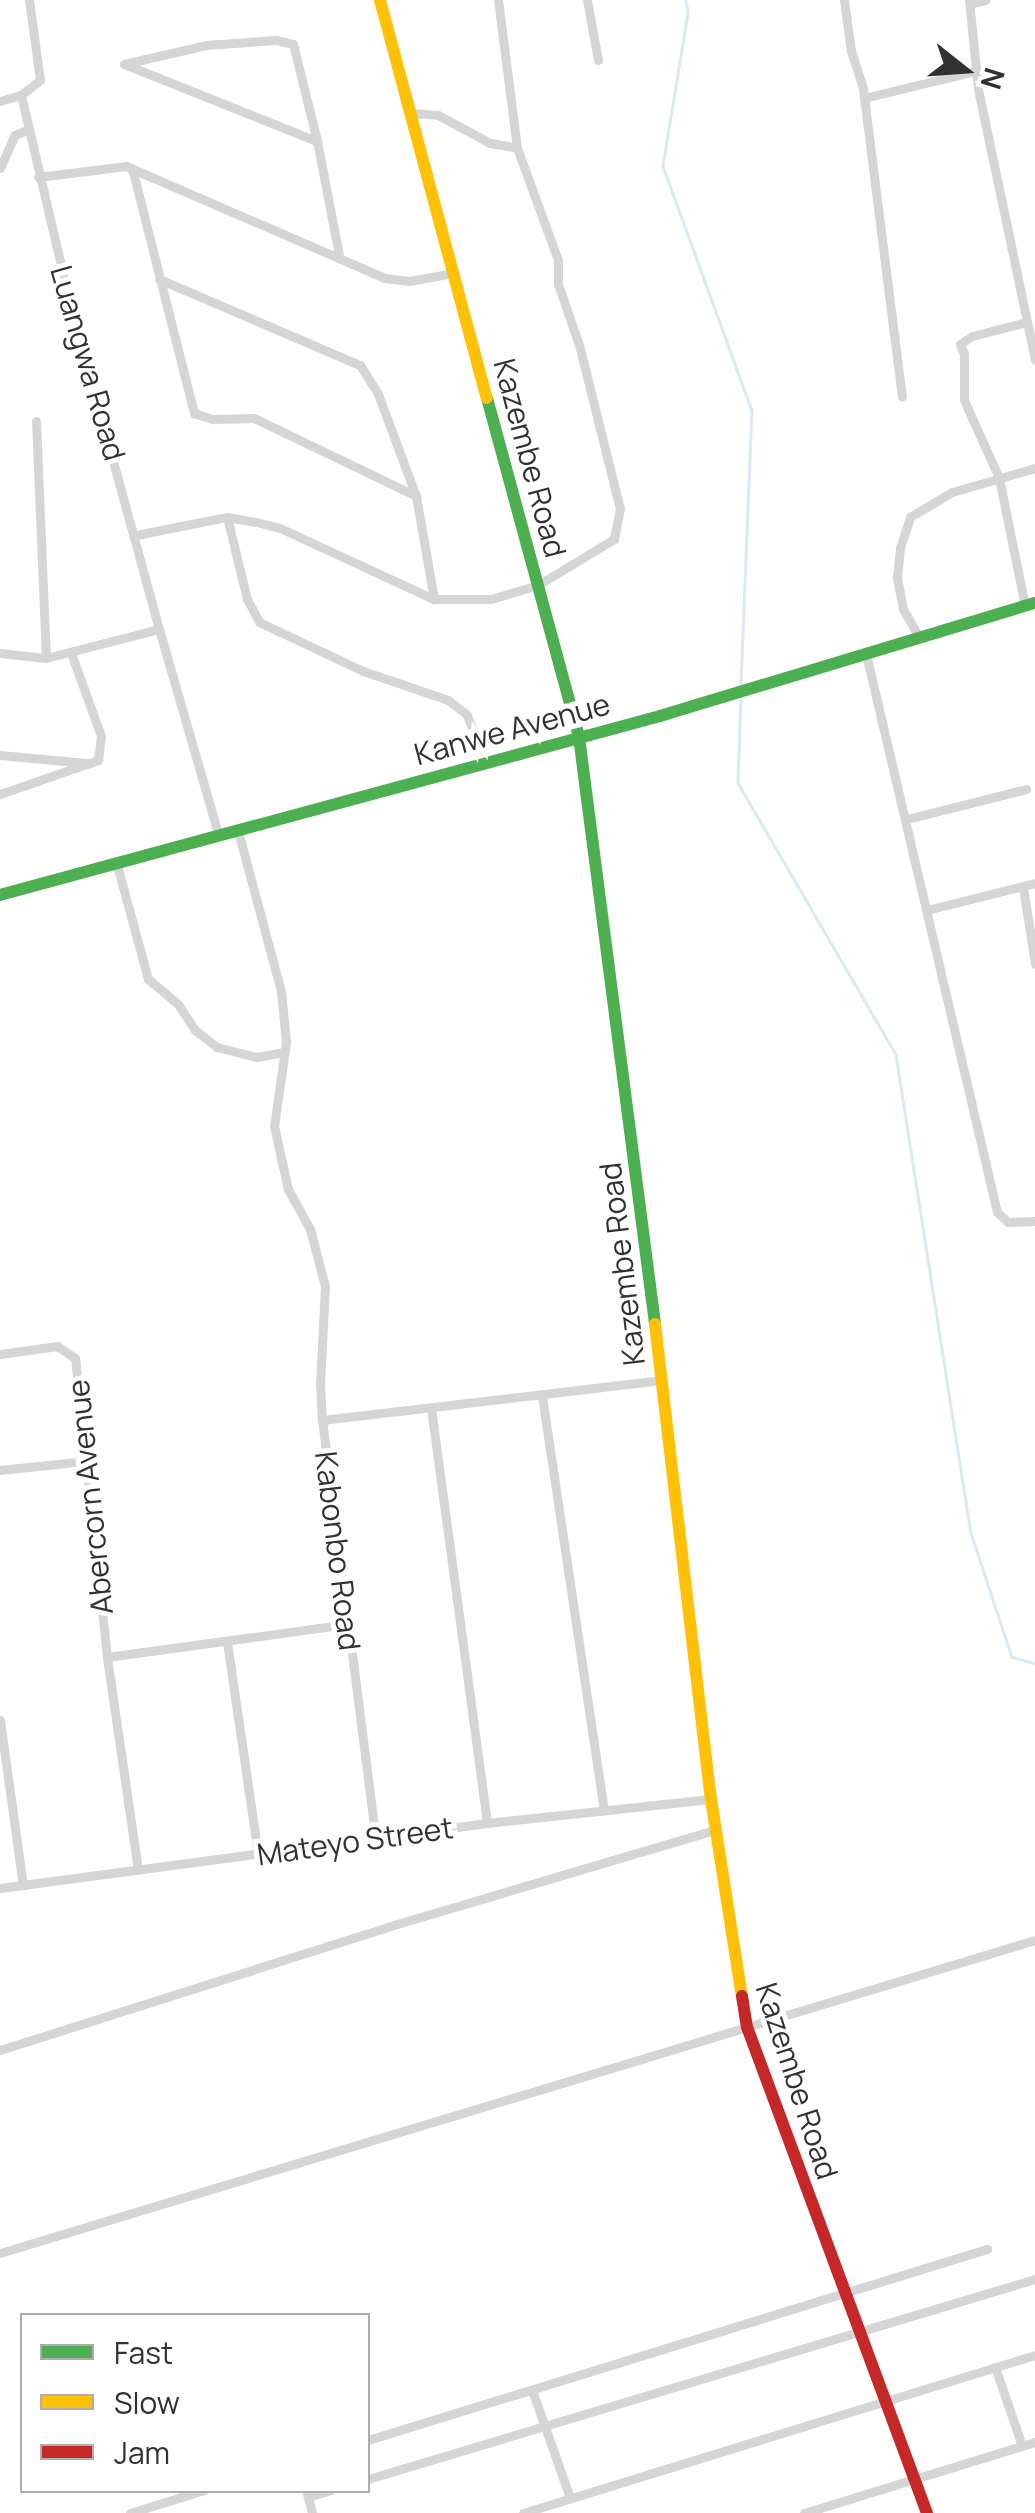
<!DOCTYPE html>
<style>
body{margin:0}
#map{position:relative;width:1035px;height:2513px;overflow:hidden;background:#fff;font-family:Manrope,sans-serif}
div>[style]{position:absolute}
.stream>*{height:2.5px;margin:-1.25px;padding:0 1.25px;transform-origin:1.25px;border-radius:1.25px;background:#dbe9f2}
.street>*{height:9px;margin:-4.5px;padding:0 4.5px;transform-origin:4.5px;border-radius:4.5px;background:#d5d5d5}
.fast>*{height:12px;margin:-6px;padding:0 6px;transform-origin:6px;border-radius:6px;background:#4caf50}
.slow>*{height:12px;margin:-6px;padding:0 6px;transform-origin:6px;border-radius:6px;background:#ffc107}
.jam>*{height:12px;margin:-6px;padding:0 6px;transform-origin:6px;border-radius:6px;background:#c62828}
span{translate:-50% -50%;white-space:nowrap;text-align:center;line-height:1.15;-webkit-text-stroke:10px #fff;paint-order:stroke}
.street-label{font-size:30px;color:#313131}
.legend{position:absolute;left:20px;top:2313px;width:350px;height:180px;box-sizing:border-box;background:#fff;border:2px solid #adadad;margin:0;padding:12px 18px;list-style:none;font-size:30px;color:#313131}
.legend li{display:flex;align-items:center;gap:20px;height:50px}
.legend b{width:50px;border:2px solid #adadad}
.north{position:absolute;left:915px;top:20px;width:100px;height:100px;-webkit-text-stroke:8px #fff;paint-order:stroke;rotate:107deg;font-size:28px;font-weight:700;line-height:40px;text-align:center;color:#313131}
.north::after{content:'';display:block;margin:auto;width:35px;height:45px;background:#313131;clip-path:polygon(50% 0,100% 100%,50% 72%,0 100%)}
</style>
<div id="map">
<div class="stream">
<i style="left:686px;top:0;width:13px;rotate:81deg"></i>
<i style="left:688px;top:13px;width:155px;rotate:99.3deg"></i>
<i style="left:663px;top:166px;width:260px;rotate:70deg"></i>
<i style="left:752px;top:410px;width:275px;rotate:92.3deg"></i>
<i style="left:741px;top:698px;width:85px;rotate:92deg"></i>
<i style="left:738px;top:783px;width:315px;rotate:59.8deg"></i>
<i style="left:896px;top:1055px;width:484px;rotate:81.1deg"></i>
<i style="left:971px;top:1533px;width:131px;rotate:71.7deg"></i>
<i style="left:1012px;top:1657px;width:24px;rotate:15deg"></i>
</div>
<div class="street">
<i style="left:587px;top:0;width:61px;rotate:79.6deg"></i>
<i style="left:844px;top:0;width:51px;rotate:82.2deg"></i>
<i style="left:851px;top:51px;width:40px;rotate:72deg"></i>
<i style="left:863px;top:89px;width:310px;rotate:82.8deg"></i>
<i style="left:969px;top:0;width:89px;rotate:84.2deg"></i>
<i style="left:978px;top:89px;width:277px;rotate:78.1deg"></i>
<i style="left:970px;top:4px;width:16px;rotate:-15deg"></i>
<i style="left:124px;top:64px;width:208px;rotate:21.8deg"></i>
<i style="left:317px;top:141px;width:116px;rotate:79.1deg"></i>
<i style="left:124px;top:64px;width:84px;rotate:-13deg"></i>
<i style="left:206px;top:45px;width:70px;rotate:-4.1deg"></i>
<i style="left:276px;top:40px;width:17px;rotate:13deg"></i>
<i style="left:293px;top:44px;width:100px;rotate:76.1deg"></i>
<i style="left:21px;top:95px;width:215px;rotate:76.8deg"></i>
<i style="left:70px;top:304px;width:337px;rotate:74.7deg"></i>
<i style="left:864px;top:98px;width:115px;rotate:-13.6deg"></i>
<i style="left:0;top:101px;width:22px;rotate:-16deg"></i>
<i style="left:21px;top:95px;width:24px;rotate:-38deg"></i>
<i style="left:40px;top:80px;width:81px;rotate:-97.8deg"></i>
<i style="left:411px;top:113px;width:27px;rotate:4deg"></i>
<i style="left:438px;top:115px;width:59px;rotate:28.3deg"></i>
<i style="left:490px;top:143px;width:27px;rotate:10deg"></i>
<i style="left:0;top:168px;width:36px;rotate:-66deg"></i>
<i style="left:15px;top:135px;width:15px;rotate:-23deg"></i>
<i style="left:132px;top:168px;width:253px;rotate:75.8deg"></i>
<i style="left:194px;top:413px;width:20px;rotate:18deg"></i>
<i style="left:213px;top:419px;width:41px;rotate:-1.4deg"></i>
<i style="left:254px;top:418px;width:180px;rotate:25.7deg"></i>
<i style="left:416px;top:496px;width:105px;rotate:80.1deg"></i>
<i style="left:434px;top:599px;width:57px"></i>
<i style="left:491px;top:599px;width:49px;rotate:-16.6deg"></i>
<i style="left:538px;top:585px;width:89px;rotate:-31.2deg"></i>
<i style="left:614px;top:539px;width:31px;rotate:-79deg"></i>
<i style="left:620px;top:509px;width:169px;rotate:-104deg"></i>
<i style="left:579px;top:345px;width:65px;rotate:-109deg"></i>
<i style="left:558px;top:284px;width:24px;rotate:-90deg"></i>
<i style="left:558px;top:260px;width:119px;rotate:-110.1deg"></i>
<i style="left:517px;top:148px;width:149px;rotate:-97.3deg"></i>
<i style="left:38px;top:177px;width:89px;rotate:-7.1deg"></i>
<i style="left:126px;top:166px;width:282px;rotate:23.4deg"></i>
<i style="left:385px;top:278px;width:24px;rotate:7deg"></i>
<i style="left:409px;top:281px;width:46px;rotate:-10.1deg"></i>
<i style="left:159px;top:279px;width:219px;rotate:23.2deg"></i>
<i style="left:360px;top:365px;width:34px;rotate:58deg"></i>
<i style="left:378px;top:394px;width:109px;rotate:69.6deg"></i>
<i style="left:36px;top:421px;width:237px;rotate:87.6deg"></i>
<i style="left:227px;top:517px;width:84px;rotate:76.3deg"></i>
<i style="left:247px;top:599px;width:26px;rotate:62deg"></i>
<i style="left:259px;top:622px;width:115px;rotate:25.2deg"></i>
<i style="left:363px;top:671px;width:90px;rotate:18.8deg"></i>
<i style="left:448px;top:700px;width:24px;rotate:38deg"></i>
<i style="left:467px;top:715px;width:26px;rotate:69deg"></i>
<i style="left:136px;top:535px;width:93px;rotate:-11.2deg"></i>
<i style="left:227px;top:517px;width:29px;rotate:10deg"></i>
<i style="left:256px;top:522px;width:25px;rotate:14deg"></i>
<i style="left:280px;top:528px;width:170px;rotate:24.8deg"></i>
<i style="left:1025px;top:606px;width:131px;rotate:-101.5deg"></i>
<i style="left:999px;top:478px;width:85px;rotate:-114.2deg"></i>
<i style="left:964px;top:400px;width:46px;rotate:-90deg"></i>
<i style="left:964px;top:354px;width:11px;rotate:-112deg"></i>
<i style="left:960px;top:344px;width:14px;rotate:-34deg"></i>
<i style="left:972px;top:336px;width:57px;rotate:-14.3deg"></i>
<i style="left:919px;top:637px;width:32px;rotate:-120deg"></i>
<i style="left:903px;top:609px;width:33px;rotate:-101deg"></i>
<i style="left:897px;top:577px;width:29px;rotate:-84deg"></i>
<i style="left:900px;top:548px;width:33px;rotate:-72deg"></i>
<i style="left:910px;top:517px;width:49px;rotate:-30.8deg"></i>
<i style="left:952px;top:492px;width:86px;rotate:-16.1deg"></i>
<i style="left:0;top:653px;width:46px;rotate:6.2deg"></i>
<i style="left:46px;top:658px;width:117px;rotate:-14.4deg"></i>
<i style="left:159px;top:629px;width:216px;rotate:73.9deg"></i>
<i style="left:866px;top:654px;width:573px;rotate:76.79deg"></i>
<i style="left:997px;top:1212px;width:15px;rotate:42deg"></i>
<i style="left:1008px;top:1222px;width:27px;rotate:-2deg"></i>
<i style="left:0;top:755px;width:87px;rotate:5.3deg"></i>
<i style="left:0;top:794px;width:104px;rotate:-19.1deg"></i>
<i style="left:98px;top:760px;width:24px;rotate:-83deg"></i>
<i style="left:101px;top:736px;width:88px;rotate:-109.9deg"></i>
<i style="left:907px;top:819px;width:123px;rotate:-14.1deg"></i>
<i style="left:238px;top:831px;width:166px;rotate:75deg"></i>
<i style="left:281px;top:991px;width:51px;rotate:84.4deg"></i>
<i style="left:286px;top:1042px;width:85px;rotate:98.1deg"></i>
<i style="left:274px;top:1126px;width:65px;rotate:77.5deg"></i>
<i style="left:288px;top:1189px;width:46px;rotate:61.2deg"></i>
<i style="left:310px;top:1229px;width:59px;rotate:75.3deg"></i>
<i style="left:325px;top:1286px;width:98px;rotate:92.9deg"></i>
<i style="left:320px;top:1384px;width:36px;rotate:87deg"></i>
<i style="left:117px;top:865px;width:118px;rotate:74.8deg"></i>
<i style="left:148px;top:979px;width:39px;rotate:40deg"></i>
<i style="left:178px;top:1004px;width:31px;rotate:57deg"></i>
<i style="left:195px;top:1030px;width:28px;rotate:38deg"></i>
<i style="left:217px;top:1047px;width:40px;rotate:14.4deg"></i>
<i style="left:256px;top:1057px;width:29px;rotate:-10deg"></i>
<i style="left:1023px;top:887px;width:78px;rotate:81.1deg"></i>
<i style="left:927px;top:910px;width:111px;rotate:-14deg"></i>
<i style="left:0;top:1354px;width:58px;rotate:-8deg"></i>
<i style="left:57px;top:1346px;width:22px;rotate:34deg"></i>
<i style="left:75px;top:1358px;width:301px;rotate:83.9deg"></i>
<i style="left:542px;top:1396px;width:419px;rotate:81.5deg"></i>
<i style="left:431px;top:1408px;width:419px;rotate:82.3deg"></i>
<i style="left:0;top:1470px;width:85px;rotate:-6deg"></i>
<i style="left:227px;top:1642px;width:214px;rotate:81.7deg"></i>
<i style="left:0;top:1720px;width:167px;rotate:82.1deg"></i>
<i style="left:376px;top:1841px;width:424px;rotate:-97.3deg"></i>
<i style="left:322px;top:1420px;width:340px;rotate:-6.7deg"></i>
<i style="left:138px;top:1870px;width:215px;rotate:-98.3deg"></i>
<i style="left:107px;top:1657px;width:242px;rotate:-7.8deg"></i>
<i style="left:0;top:1888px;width:491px;rotate:-7.6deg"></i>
<i style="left:487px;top:1823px;width:225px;rotate:-6.1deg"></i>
<i style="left:0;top:2050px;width:406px;rotate:-17.6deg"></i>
<i style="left:387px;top:1927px;width:342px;rotate:-16.5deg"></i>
<i style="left:0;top:2253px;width:1081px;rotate:-16.83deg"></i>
<i style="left:995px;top:2367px;width:83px;rotate:71.1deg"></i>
<i style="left:532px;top:2390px;width:114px;rotate:70.6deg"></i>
<i style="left:368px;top:2440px;width:648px;rotate:-17.15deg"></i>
<i style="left:368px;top:2479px;width:696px;rotate:-16.69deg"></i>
<i style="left:306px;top:2490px;width:24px;rotate:75deg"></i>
<i style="left:308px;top:2497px;width:24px;rotate:-17deg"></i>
<i style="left:130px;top:2513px;width:77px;rotate:-17.3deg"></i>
<i style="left:523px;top:2513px;width:536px;rotate:-17.15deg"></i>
<i style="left:804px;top:2513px;width:242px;rotate:-17.1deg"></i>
</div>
<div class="fast">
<i style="left:487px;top:398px;width:351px;rotate:74.8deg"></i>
<i style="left:579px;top:737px;width:592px;rotate:82.62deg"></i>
<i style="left:0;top:895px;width:684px;rotate:-15.17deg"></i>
<i style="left:660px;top:716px;width:392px;rotate:-16.8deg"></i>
</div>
<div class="slow">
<i style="left:380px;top:0;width:412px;rotate:75deg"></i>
<i style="left:655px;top:1324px;width:478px;rotate:83.3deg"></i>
<i style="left:711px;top:1799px;width:199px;rotate:81.1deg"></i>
</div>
<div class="jam">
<i style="left:742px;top:1996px;width:31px;rotate:81deg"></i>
<i style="left:747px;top:2027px;width:518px;rotate:69.68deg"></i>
</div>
<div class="street-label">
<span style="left:88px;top:363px;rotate:74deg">Luangwa Road</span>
<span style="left:530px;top:458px;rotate:75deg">Kazembe Road</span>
<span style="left:512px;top:729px;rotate:-15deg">Kanwe Avenue</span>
<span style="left:622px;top:1264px;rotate:-97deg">Kazembe Road</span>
<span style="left:90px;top:1497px;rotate:-96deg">Abercorn Avenue</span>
<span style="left:338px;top:1551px;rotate:83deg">Kabonbo Road</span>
<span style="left:355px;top:1841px;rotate:-8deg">Mateyo Street</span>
<span style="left:797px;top:2081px;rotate:72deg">Kazembe Road</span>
</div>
<ul class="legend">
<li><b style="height:12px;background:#4caf50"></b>Fast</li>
<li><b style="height:12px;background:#ffc107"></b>Slow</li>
<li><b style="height:12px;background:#c62828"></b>Jam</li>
</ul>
<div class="north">N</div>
</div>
